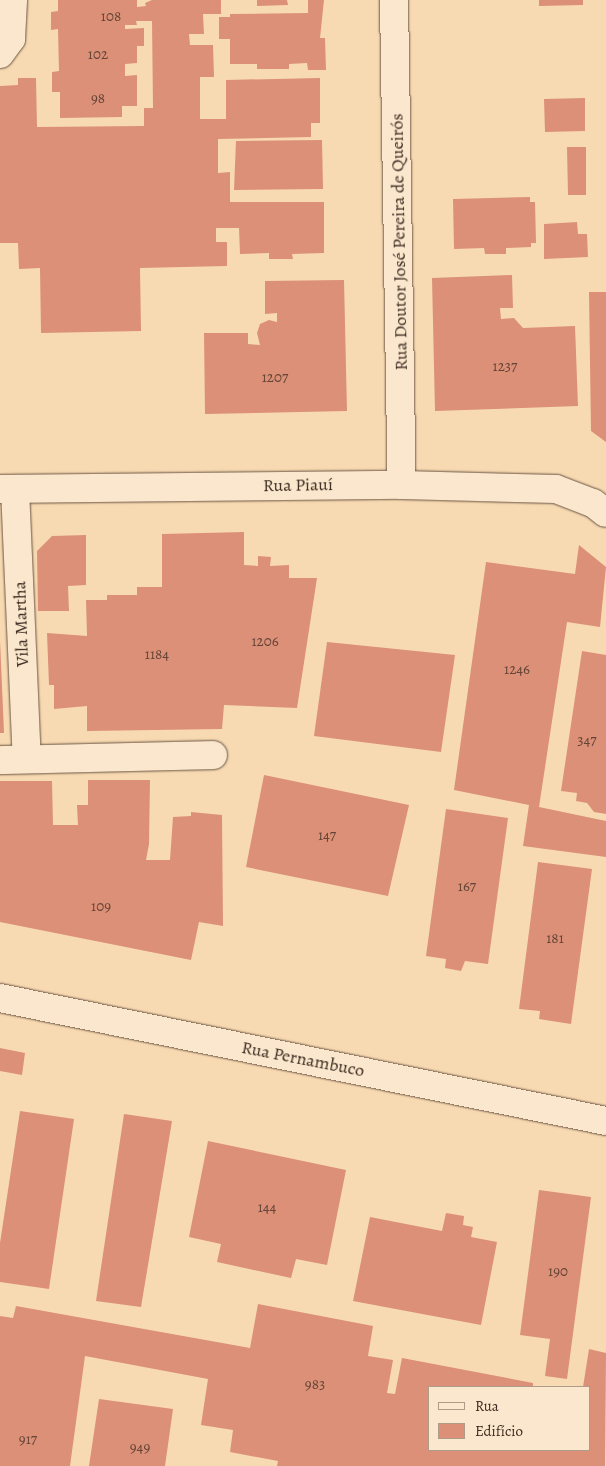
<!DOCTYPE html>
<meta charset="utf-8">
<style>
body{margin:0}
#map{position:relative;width:606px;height:1466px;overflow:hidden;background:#f8dab2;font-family:Alegreya,serif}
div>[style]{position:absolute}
.building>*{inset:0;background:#db9077}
.roads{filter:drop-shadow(0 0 1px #6b5644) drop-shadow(0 0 1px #6b5644)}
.minor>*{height:28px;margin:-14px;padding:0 14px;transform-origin:14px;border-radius:14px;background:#fae7cd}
span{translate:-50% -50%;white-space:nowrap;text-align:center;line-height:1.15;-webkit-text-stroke:5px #fae7cd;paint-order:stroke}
.number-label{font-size:15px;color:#644436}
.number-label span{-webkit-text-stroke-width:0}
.street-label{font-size:18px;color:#3c2a20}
.legend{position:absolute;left:428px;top:1386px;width:162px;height:65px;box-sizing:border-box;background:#fae7cd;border:1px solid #ae9b88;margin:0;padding:6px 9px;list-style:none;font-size:15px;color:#3c2a20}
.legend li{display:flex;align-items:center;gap:10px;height:25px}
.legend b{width:25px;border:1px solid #ae9b88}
</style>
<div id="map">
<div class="building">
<i style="clip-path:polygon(58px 0,137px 0,137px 7px,146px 6px,145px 3px,152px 0,221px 0,221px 14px,203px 14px,204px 34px,189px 34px,190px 45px,213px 45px,214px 77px,200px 77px,200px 119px,226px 119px,226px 80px,320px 78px,320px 123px,311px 123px,311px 137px,218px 139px,218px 173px,230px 172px,230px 202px,324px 202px,324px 253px,292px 254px,293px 259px,269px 259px,269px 253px,240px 254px,239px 228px,216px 228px,216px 242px,227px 242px,227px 266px,140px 268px,141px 331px,41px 333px,40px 268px,19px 269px,18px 243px,0 243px,0 86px,18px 85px,18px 78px,36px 78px,37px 127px,144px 126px,144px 108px,153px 108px,152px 21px,136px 21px,137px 25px,125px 25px,125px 29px,144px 28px,144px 46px,137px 46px,137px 63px,125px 64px,125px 76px,137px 75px,137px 106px,122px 106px,122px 117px,60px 118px,60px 92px,52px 92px,52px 72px,59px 71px,58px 29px,51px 30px,51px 12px,58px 11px)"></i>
<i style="clip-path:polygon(257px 0,287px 0,288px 5px,257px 6px)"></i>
<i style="clip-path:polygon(308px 0,324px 0,320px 38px,325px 38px,326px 70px,308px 70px,307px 63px,289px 64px,289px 69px,257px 69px,257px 64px,230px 64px,230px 39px,219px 39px,219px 17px,230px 17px,230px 14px,308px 13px)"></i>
<i style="clip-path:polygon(539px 0,583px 0,583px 5px,539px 6px)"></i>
<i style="clip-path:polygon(585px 98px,585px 131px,545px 132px,544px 99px)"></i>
<i style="clip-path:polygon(322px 140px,323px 189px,234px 190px,236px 141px)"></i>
<i style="clip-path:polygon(567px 147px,586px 147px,586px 195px,568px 195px)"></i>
<i style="clip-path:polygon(530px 197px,530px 202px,535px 202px,536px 243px,531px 243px,531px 247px,506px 248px,506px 254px,485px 254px,484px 248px,454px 249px,453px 199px)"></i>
<i style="clip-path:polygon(577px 222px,578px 234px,587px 234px,588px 257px,544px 259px,544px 224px)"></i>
<i style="clip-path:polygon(512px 275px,513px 308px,500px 308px,501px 319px,514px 318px,523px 328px,575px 326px,578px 406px,435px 411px,432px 278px)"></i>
<i style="clip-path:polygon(344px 280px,347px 411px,205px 414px,204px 333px,248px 333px,248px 344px,260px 345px,257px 333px,260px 324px,269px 320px,277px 322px,277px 313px,265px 314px,265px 281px)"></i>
<i style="clip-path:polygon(589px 292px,606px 292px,606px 442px,591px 431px)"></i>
<i style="clip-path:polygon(244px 532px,244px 565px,258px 566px,258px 556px,271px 557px,270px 566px,289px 565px,289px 578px,317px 578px,297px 708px,224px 705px,222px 729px,87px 731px,87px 706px,54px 709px,54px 685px,49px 685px,47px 633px,87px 636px,86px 600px,107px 600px,107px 595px,137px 595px,137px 587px,162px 587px,162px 534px)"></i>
<i style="clip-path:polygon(86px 535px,86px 585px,68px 586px,69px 611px,38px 611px,37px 551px,52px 536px)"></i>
<i style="clip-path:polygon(579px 545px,606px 567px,600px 627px,567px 622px,539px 807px,606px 821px,606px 857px,523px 846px,529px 805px,454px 790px,486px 562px,575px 574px)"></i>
<i style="clip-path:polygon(0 640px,4px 733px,0 733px)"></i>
<i style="clip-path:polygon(327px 642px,455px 655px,441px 752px,314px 736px)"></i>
<i style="clip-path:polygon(582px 651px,606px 655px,606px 814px,594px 812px,587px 803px,576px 801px,577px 793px,561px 791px)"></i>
<i style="clip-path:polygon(264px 775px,409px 805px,388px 896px,246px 867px)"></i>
<i style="clip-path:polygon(88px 780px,150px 780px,149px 844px,146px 860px,170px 860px,173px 817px,191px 816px,191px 812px,222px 815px,223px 926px,199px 922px,191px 960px,0 922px,0 781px,52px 781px,53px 825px,78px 825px,77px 805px,88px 805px)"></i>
<i style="clip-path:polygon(446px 809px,508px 818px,488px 964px,465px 961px,461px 971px,445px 968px,446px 959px,426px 956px)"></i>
<i style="clip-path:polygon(538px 862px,592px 869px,571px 1024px,539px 1019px,540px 1011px,519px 1009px)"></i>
<i style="clip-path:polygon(0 1048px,25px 1053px,22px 1075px,0 1071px)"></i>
<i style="clip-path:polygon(20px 1111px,74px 1119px,49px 1289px,0 1282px,0 1243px)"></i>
<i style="clip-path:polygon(124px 1114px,172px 1121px,141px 1307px,96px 1301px)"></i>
<i style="clip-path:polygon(208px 1141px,346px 1170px,327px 1265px,296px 1259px,291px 1278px,217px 1262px,221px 1244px,189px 1237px)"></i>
<i style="clip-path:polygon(539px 1190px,591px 1197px,567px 1379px,545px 1376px,550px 1339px,520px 1335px)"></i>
<i style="clip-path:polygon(446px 1213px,464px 1216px,463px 1225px,473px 1227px,471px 1237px,497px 1242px,481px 1325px,353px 1301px,370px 1217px,442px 1231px)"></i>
<i style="clip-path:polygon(258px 1304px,373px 1326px,368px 1356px,393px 1360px,387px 1393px,395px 1394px,402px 1358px,533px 1383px,533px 1387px,430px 1387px,430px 1450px,590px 1450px,590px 1387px,583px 1387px,589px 1349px,606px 1353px,605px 1466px,277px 1466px,278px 1461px,230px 1452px,233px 1430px,201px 1425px,208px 1379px,85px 1356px,70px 1466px,0 1466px,0 1316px,13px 1318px,16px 1306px,250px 1348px)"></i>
<i style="clip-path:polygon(99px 1399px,173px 1409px,165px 1466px,89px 1466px)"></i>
</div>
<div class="roads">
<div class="minor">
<i style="left:394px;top:0;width:485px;rotate:89.1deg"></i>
<i style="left:0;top:54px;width:19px;rotate:-54deg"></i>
<i style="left:11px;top:39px;width:39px;rotate:-87deg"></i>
<i style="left:0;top:489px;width:402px;rotate:-0.6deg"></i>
<i style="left:402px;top:485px;width:154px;rotate:1.5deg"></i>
<i style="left:556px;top:489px;width:40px;rotate:21deg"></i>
<i style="left:593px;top:503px;width:16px;rotate:38deg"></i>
<i style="left:15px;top:489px;width:270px;rotate:87.5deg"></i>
<i style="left:0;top:760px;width:213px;rotate:-1.3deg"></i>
<i style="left:0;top:998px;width:618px;rotate:11.47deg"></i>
</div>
</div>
<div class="number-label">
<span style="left:111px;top:17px">108</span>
<span style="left:98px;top:55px">102</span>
<span style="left:98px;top:99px">98</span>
<span style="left:505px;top:367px">1237</span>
<span style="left:275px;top:378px">1207</span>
<span style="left:265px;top:642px">1206</span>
<span style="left:157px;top:655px">1184</span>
<span style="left:517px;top:670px">1246</span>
<span style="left:587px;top:741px">347</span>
<span style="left:327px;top:836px">147</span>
<span style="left:467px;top:887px">167</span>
<span style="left:101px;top:907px">109</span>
<span style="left:555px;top:939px">181</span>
<span style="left:267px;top:1208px">144</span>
<span style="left:558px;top:1272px">190</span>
<span style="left:315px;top:1385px">983</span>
<span style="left:28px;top:1440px">917</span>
<span style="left:140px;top:1448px">949</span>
</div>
<div class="street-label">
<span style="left:399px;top:242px;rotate:-91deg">Rua Doutor José Pereira de Queirós</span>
<span style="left:298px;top:485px;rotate:-1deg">Rua Piauí</span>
<span style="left:21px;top:624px;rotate:-92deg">Vila Martha</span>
<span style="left:303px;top:1059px;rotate:11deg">Rua Pernambuco</span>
</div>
<ul class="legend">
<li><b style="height:6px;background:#fae7cd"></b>Rua</li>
<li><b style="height:14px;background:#db9077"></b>Edifício</li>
</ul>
</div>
